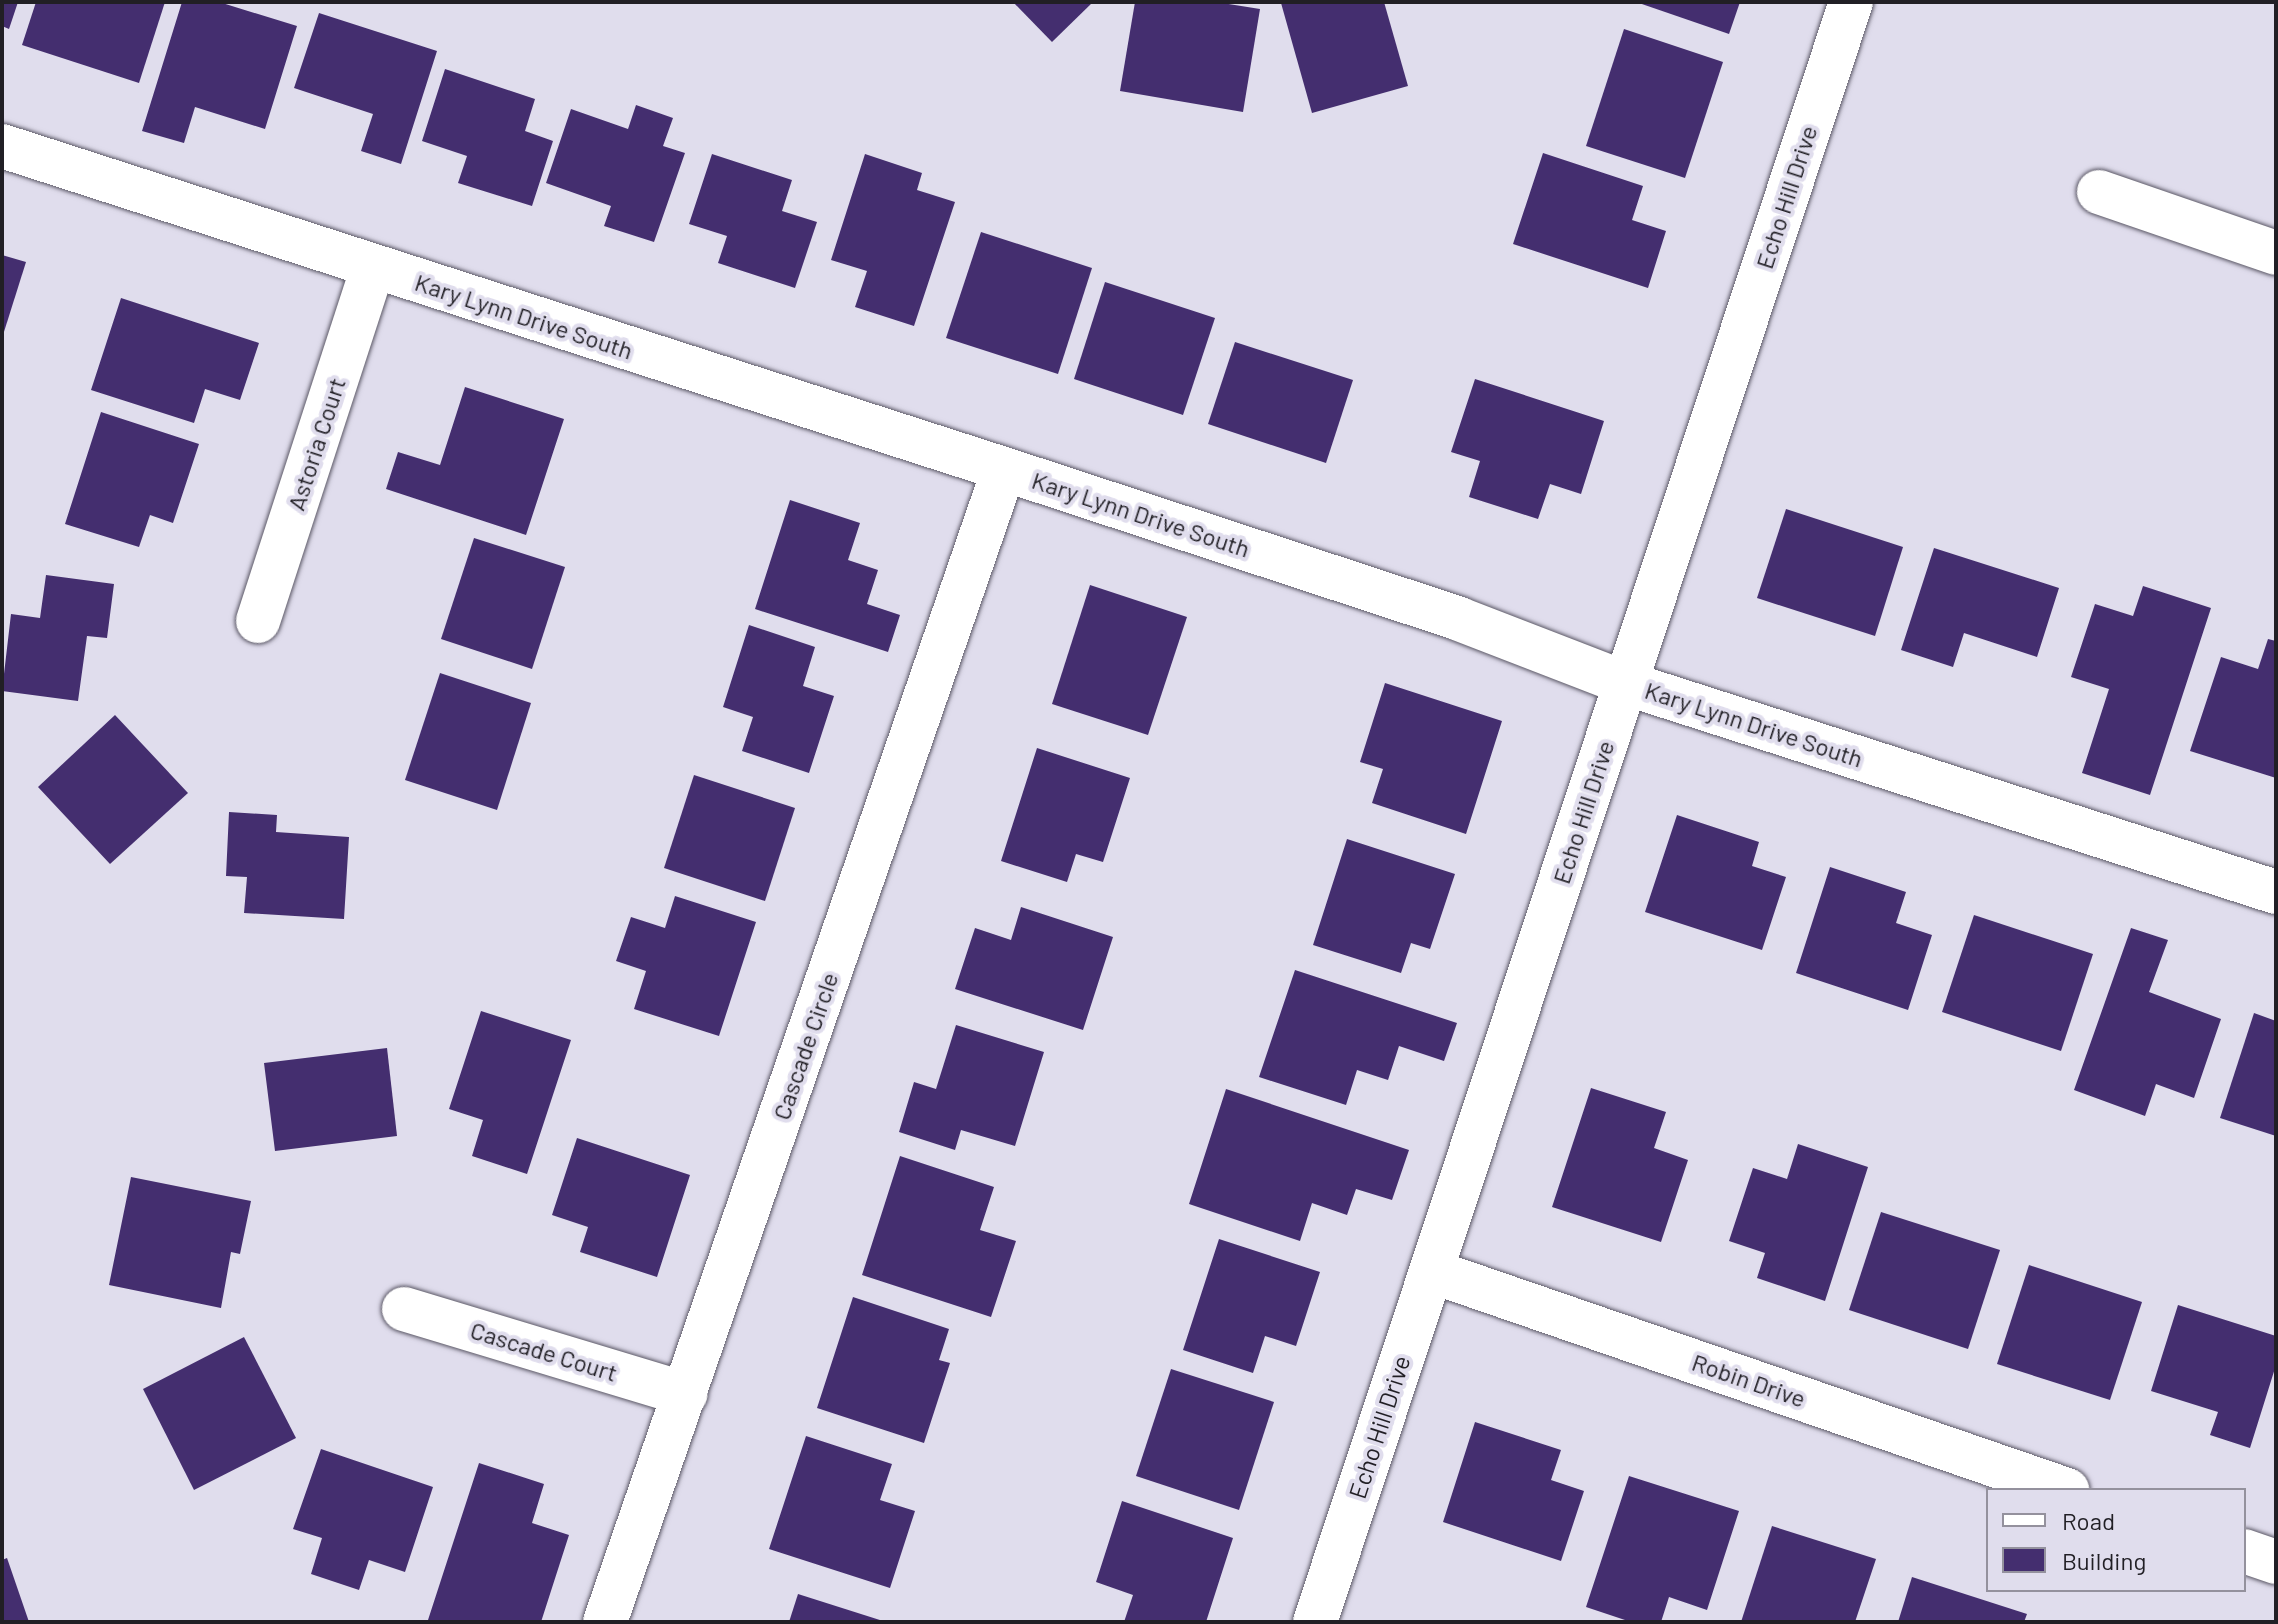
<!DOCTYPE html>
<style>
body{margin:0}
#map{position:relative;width:2278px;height:1624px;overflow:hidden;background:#e0dded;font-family:Barlow,sans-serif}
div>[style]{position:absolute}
.building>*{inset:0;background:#442e6f}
.roads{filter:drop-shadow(0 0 2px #5b5866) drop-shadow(0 0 2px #5b5866)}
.minor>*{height:44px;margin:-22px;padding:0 22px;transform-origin:22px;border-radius:22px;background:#fff}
span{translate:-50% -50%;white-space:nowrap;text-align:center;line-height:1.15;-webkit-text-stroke:8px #e0dded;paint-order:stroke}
.street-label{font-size:24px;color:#211f25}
.frame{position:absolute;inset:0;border:4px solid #211f25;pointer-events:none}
.legend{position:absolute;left:1986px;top:1488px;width:260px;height:104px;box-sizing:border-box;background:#e0dded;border:2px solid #94919d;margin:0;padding:10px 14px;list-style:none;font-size:24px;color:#211f25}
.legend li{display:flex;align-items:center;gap:16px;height:40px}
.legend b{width:40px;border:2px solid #94919d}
</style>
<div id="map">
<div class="building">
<i style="clip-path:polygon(2px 2px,18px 2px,9px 29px,2px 26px)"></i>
<i style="clip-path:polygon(36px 2px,165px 2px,139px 83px,22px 45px)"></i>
<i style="clip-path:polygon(182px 2px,219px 2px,297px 26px,265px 129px,195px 107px,184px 143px,142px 131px)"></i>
<i style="clip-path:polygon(1013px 2px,1093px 2px,1052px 42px)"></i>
<i style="clip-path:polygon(1135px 2px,1216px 2px,1260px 9px,1243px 112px,1120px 91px)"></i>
<i style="clip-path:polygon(1384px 2px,1408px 86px,1312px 113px,1281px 3px)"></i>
<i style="clip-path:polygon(1636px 2px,1740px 2px,1729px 34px)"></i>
<i style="clip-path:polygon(319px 13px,437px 51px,401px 164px,361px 151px,373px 114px,294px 88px)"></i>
<i style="clip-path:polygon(1624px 29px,1723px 62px,1685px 178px,1586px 146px)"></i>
<i style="clip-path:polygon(445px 69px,535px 99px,525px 131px,553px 141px,532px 206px,458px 183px,467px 156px,422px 141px)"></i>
<i style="clip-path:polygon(636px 105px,673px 118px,663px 146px,685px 153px,654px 242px,604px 226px,611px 206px,546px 183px,571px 109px,628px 129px)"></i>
<i style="clip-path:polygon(1543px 153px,1643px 186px,1632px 220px,1666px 231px,1648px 288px,1513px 244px)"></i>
<i style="clip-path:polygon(712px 154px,792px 180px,782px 211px,817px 222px,795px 288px,718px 263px,727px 236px,689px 224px)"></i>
<i style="clip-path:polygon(865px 154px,922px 173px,917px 190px,955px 202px,914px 326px,855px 307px,867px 271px,831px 260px)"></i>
<i style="clip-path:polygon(981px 232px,1092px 268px,1058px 374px,946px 338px)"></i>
<i style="clip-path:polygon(2px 255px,26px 262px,3px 335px,2px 335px)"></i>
<i style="clip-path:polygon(1105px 282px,1215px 318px,1183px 415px,1074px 379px)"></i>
<i style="clip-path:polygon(121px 298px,259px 343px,240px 400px,205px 389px,194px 423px,91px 390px)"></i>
<i style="clip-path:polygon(1235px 342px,1353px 380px,1326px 463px,1208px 424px)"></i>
<i style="clip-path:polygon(1475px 379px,1604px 421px,1581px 494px,1550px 484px,1538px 519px,1469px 497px,1480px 461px,1451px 452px)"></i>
<i style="clip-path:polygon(465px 387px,564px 419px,526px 535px,386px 489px,398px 452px,440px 465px)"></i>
<i style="clip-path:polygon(101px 412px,199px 444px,173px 523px,150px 515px,139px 547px,65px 524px)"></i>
<i style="clip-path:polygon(790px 500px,860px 523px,848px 560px,878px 570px,867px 604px,900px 615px,888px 652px,755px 609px)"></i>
<i style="clip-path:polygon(1786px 509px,1903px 547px,1875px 636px,1757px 598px)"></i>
<i style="clip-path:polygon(474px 538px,565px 567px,532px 669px,441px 639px)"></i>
<i style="clip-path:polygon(1934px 548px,2059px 588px,2037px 657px,1964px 633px,1953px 667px,1901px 650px)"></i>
<i style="clip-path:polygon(46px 575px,114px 584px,107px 638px,87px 636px,78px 701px,2px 691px,11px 614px,40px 618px)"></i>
<i style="clip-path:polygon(1090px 585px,1187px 617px,1148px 735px,1052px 704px)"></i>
<i style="clip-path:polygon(2143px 586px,2211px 608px,2150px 795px,2082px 773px,2109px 689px,2071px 677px,2095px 604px,2133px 616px)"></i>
<i style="clip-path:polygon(749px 625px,815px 647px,803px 686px,834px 696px,809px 773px,742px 751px,753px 717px,723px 707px)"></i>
<i style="clip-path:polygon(2268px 639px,2276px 641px,2276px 778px,2190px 751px,2221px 657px,2258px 669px)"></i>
<i style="clip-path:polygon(440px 673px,531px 703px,497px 810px,405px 780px)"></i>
<i style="clip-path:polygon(1385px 683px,1502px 721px,1466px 834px,1372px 803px,1383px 769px,1360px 762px)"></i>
<i style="clip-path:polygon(115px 715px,188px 793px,110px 864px,38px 787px)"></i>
<i style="clip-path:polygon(1037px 748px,1130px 778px,1103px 862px,1076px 854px,1067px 882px,1001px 861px)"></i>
<i style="clip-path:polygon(694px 775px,795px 808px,765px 901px,664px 868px)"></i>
<i style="clip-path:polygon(229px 812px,277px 815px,276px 832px,349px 837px,344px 919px,244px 913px,247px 877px,226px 876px)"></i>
<i style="clip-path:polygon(1677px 815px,1759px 842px,1752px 866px,1786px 877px,1762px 950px,1645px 912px)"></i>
<i style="clip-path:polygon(1347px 839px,1455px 874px,1430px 949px,1411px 943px,1401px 973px,1313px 945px)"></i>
<i style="clip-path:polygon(1830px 867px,1906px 892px,1896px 923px,1932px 935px,1908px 1010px,1796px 973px)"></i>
<i style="clip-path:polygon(675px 896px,756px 922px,719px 1036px,634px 1009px,646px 971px,616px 961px,631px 917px,665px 928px)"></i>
<i style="clip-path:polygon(1021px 907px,1113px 937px,1083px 1030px,955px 989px,975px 928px,1011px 940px)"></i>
<i style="clip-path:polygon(1974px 915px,2093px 954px,2061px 1051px,1942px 1012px)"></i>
<i style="clip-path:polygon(2131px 928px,2168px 940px,2149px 992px,2221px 1019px,2194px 1098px,2156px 1084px,2145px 1116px,2074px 1090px)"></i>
<i style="clip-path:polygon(1295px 970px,1457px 1023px,1444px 1061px,1399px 1046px,1388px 1080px,1357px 1070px,1346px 1105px,1259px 1077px)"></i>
<i style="clip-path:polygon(481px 1011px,571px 1040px,527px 1174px,472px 1156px,483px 1120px,449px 1109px)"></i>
<i style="clip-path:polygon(2254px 1013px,2276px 1021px,2276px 1136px,2220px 1118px)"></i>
<i style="clip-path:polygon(956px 1025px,1044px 1052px,1015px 1146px,961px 1130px,955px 1150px,899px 1132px,914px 1082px,936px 1089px)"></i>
<i style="clip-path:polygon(387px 1048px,397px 1136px,275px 1151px,264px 1063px)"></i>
<i style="clip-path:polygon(1591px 1088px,1666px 1112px,1654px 1148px,1688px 1160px,1661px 1242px,1552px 1207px)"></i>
<i style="clip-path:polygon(1226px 1089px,1409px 1150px,1392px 1200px,1356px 1189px,1347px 1215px,1312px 1203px,1300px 1241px,1189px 1204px)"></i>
<i style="clip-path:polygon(577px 1138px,690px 1175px,657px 1277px,580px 1252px,588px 1227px,552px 1215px)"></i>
<i style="clip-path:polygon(1798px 1144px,1868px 1167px,1825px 1301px,1757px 1278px,1765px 1253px,1729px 1241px,1753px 1168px,1787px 1179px)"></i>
<i style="clip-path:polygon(900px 1156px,994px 1187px,980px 1230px,1016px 1241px,991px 1317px,862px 1275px)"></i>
<i style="clip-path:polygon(131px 1177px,251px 1201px,240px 1254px,231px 1252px,221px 1308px,109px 1285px)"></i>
<i style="clip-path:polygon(1881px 1212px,2000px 1250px,1968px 1349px,1849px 1310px)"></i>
<i style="clip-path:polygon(1219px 1239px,1320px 1272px,1296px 1346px,1265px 1336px,1253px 1373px,1183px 1350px)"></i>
<i style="clip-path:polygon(2029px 1265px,2142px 1302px,2110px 1400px,1997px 1364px)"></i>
<i style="clip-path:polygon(853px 1297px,949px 1329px,939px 1360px,950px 1363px,924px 1443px,817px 1408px)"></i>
<i style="clip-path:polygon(2178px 1305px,2276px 1336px,2276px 1365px,2250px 1448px,2210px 1435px,2218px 1412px,2151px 1391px)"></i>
<i style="clip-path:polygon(244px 1337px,296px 1438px,194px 1490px,143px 1389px)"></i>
<i style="clip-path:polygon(1171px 1369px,1274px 1402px,1239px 1510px,1136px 1476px)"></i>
<i style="clip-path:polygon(1475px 1422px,1561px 1450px,1551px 1480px,1584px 1491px,1561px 1561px,1443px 1522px)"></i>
<i style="clip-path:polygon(806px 1436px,892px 1464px,880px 1500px,915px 1511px,890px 1588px,769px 1549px)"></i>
<i style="clip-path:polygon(321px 1449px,433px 1487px,405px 1572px,369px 1560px,359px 1590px,311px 1574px,322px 1538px,293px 1529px)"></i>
<i style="clip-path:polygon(479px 1463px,544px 1484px,532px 1523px,569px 1535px,541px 1622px,428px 1620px)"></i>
<i style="clip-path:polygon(1629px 1476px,1739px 1511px,1707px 1610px,1669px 1597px,1661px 1622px,1631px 1622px,1586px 1607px)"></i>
<i style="clip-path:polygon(1122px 1501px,1233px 1538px,1206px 1622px,1124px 1622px,1133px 1595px,1096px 1582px)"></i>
<i style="clip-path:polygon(1772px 1526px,1876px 1559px,1855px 1622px,1741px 1622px)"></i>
<i style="clip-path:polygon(7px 1558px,29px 1622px,2px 1622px,2px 1560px)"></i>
<i style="clip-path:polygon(1912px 1577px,2027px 1614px,2024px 1622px,1898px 1622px)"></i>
<i style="clip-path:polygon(798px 1594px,883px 1621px,883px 1622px,789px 1622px)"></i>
</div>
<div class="roads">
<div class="minor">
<i style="left:2px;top:146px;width:1053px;rotate:17.87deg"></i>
<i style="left:1004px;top:469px;width:479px;rotate:18.2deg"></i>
<i style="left:1459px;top:619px;width:178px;rotate:21.1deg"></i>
<i style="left:1625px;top:683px;width:684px;rotate:17.8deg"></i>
<i style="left:2099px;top:192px;width:187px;rotate:19deg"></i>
<i style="left:258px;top:621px;width:372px;rotate:-72deg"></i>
<i style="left:1431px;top:1271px;width:673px;rotate:19deg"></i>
<i style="left:404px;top:1309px;width:294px;rotate:16.8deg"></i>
<i style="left:2244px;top:1551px;width:34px;rotate:19deg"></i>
<i style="left:605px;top:1622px;width:1220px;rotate:-70.91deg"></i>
<i style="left:1315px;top:1622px;width:1706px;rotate:-71.69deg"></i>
</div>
</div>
<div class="street-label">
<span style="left:1786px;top:197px;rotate:-72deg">Echo Hill Drive</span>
<span style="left:524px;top:316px;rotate:18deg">Kary Lynn Drive South</span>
<span style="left:316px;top:444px;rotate:-72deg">Astoria Court</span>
<span style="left:1141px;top:514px;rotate:18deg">Kary Lynn Drive South</span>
<span style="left:1754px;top:724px;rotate:18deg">Kary Lynn Drive South</span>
<span style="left:1583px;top:812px;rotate:-72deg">Echo Hill Drive</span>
<span style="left:805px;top:1046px;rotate:-71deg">Cascade Circle</span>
<span style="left:544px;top:1351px;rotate:17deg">Cascade Court</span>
<span style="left:1749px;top:1380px;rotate:19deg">Robin Drive</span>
<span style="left:1379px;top:1427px;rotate:-72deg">Echo Hill Drive</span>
</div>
<div class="frame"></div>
<ul class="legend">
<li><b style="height:10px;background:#fff"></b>Road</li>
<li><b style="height:22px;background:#442e6f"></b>Building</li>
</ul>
</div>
